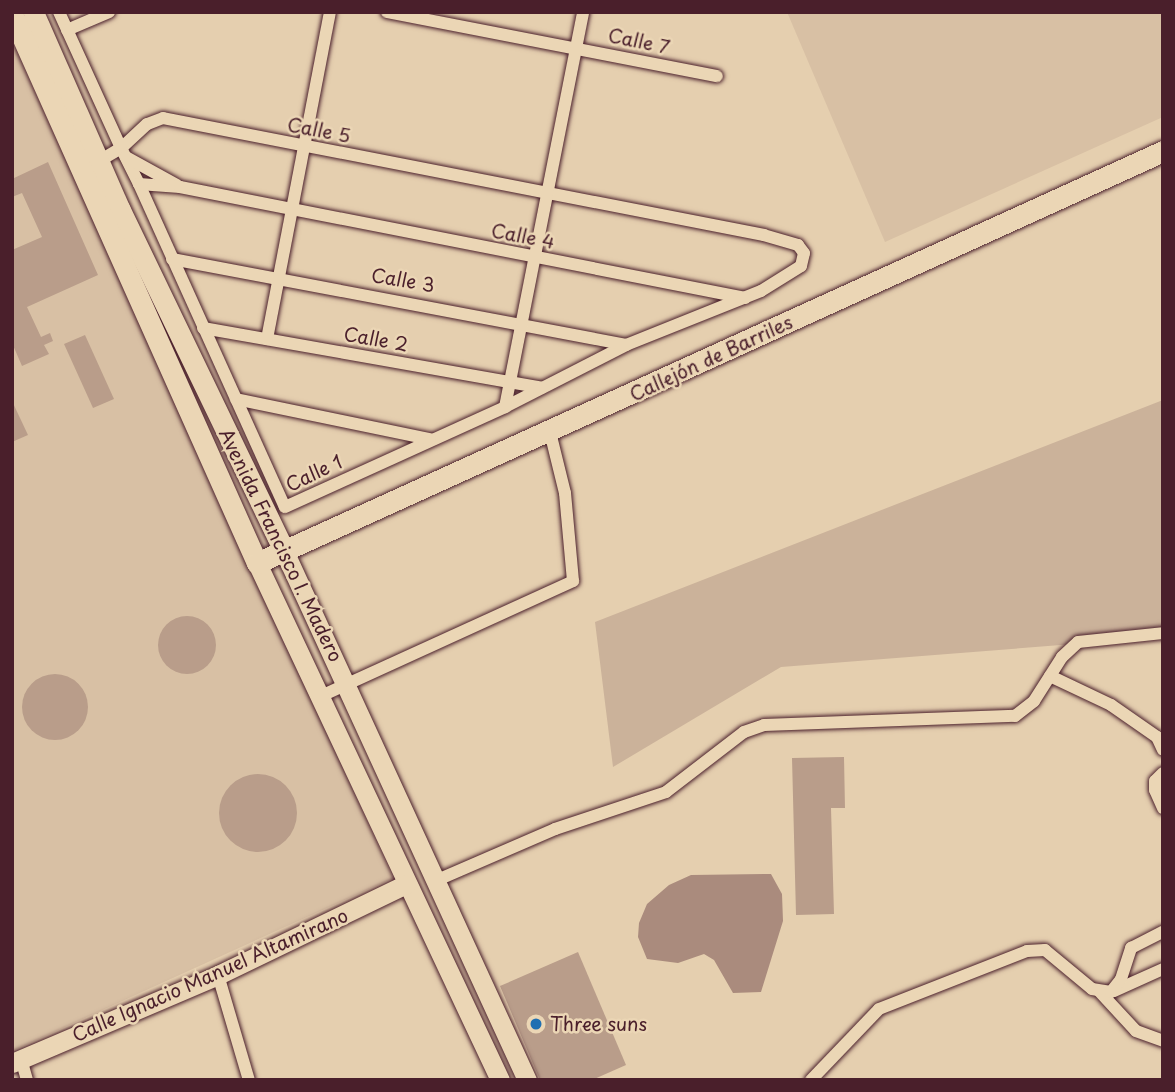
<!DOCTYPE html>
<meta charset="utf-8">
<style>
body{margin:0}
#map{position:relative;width:1175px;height:1092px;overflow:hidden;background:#e5cfaf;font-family:"Playpen Sans",sans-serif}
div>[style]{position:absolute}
.built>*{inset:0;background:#d8c0a4}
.green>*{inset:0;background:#cbb29a}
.water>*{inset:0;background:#aa8b7d}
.building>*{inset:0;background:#b99d8a}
.round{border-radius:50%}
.roads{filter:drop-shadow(0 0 2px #4a1f2b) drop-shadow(0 0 2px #4a1f2b)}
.minor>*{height:12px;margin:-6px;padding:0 6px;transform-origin:6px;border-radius:6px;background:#ebd6b5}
.secondary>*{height:19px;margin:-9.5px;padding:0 9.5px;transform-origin:9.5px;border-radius:9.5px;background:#ebd6b5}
.primary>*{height:21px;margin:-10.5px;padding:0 10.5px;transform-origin:10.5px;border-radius:10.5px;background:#ebd6b5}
.dots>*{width:19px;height:19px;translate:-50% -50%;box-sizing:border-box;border:4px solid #ebd6b5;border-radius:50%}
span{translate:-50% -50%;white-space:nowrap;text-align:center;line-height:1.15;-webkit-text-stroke:5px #ebd6b5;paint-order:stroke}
.street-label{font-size:19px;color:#4a1f2b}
.poi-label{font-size:19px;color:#4a1f2b}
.left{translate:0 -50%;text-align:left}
.frame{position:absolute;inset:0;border:14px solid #4a1f2b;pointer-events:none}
</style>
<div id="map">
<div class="built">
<i style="clip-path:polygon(787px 12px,1163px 12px,1163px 117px,885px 242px)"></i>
<i style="clip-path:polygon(12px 42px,393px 878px,12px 1051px)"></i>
</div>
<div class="green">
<i style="clip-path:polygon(1163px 400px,1163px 637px,781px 667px,613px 767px,595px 622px)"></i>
</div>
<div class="water">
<i style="clip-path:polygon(771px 874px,782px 894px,783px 921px,761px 992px,733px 993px,714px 960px,704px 954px,678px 963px,647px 959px,638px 937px,639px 923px,647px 904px,669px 885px,691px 875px)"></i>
</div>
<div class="building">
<i style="clip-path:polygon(48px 162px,98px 275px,27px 307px,41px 337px,50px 333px,53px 341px,44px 345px,49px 354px,22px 366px,12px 343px,12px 250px,42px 237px,22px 193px,12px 197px,12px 179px)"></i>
<i style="clip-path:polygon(85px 335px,114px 399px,93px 408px,64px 344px)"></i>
<i style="clip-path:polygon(12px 401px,28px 435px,12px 442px)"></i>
<i class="round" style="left:158px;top:616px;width:58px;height:58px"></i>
<i class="round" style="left:22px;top:674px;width:66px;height:66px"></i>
<i style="clip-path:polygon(844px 757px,845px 808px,831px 808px,834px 914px,796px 915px,792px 758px)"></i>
<i class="round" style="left:219px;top:774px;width:78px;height:78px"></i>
<i style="clip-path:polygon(578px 952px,626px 1065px,592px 1080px,540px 1080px,500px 986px)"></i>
</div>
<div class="roads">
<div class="minor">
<i style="left:59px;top:12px;width:149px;rotate:65.5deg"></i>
<i style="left:121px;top:148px;width:40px;rotate:63.4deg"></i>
<i style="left:139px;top:184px;width:354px;rotate:65.7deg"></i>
<i style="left:285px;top:507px;width:242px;rotate:-24.4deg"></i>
<i style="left:505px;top:407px;width:136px;rotate:-27.1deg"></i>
<i style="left:626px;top:345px;width:145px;rotate:-21.8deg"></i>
<i style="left:761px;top:291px;width:47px;rotate:-32deg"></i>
<i style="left:801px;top:266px;width:13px;rotate:-77deg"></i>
<i style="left:804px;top:253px;width:10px;rotate:-127deg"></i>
<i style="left:798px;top:245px;width:35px;rotate:-164deg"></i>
<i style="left:764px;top:235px;width:612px;rotate:-168.98deg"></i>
<i style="left:163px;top:118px;width:17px;rotate:159deg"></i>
<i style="left:147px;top:124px;width:35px;rotate:137deg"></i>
<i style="left:121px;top:148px;width:31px;rotate:149deg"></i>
<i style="left:387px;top:12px;width:336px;rotate:11deg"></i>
<i style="left:67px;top:30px;width:46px;rotate:-23.2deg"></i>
<i style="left:126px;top:157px;width:58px;rotate:28.8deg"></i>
<i style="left:139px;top:184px;width:41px;rotate:4.2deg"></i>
<i style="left:180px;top:187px;width:576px;rotate:11.11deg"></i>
<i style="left:172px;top:259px;width:462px;rotate:10.7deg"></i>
<i style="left:203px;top:328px;width:344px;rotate:10deg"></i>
<i style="left:267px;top:339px;width:333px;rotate:-79.1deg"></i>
<i style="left:236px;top:399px;width:198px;rotate:11.7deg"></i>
<i style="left:505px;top:407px;width:403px;rotate:-78.8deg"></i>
<i style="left:1050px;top:676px;width:68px;rotate:25.4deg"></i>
<i style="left:1111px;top:705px;width:56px;rotate:34.8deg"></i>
<i style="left:1157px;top:737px;width:14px;rotate:65deg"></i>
<i style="left:321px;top:696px;width:277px;rotate:-24.5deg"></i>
<i style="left:573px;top:581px;width:88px;rotate:-95.2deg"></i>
<i style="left:565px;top:493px;width:63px;rotate:-103.8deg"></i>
<i style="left:1163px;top:773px;width:11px;rotate:135deg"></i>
<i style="left:1155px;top:781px;width:9px;rotate:90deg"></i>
<i style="left:1155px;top:790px;width:20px;rotate:66deg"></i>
<i style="left:435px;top:881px;width:131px;rotate:-23.4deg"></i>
<i style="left:555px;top:829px;width:117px;rotate:-18.4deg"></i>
<i style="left:666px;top:792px;width:98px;rotate:-37.6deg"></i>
<i style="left:744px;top:732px;width:21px;rotate:-19deg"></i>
<i style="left:764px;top:725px;width:251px;rotate:-2.1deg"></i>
<i style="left:1015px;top:716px;width:24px;rotate:-38deg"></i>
<i style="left:1034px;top:701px;width:52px;rotate:-57.5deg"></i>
<i style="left:1062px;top:657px;width:22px;rotate:-43deg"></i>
<i style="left:1078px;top:642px;width:85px;rotate:-6deg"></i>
<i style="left:218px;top:975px;width:109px;rotate:73.6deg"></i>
<i style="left:1099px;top:991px;width:54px;rotate:47.2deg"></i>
<i style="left:1136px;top:1031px;width:29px;rotate:20deg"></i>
<i style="left:1114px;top:991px;width:54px;rotate:-24.2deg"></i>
<i style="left:21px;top:1059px;width:22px;rotate:74deg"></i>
<i style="left:811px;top:1080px;width:98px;rotate:-46.2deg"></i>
<i style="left:879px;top:1009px;width:159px;rotate:-21.4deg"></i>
<i style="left:1027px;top:951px;width:18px;rotate:-3deg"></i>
<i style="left:1045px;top:950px;width:61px;rotate:39.7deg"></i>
<i style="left:1092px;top:989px;width:19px;rotate:9deg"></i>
<i style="left:1111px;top:992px;width:16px;rotate:-52deg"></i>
<i style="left:1121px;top:979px;width:33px;rotate:-72deg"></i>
<i style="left:1131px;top:948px;width:36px;rotate:-27deg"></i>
</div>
<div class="secondary">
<i style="left:285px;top:553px;width:580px;rotate:65.34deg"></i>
<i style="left:257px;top:563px;width:571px;rotate:64.83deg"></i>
<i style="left:12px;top:1063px;width:224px;rotate:-23.1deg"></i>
<i style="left:218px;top:975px;width:209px;rotate:-25.8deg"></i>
</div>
<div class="primary">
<i style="left:33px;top:12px;width:216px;rotate:66.3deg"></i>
<i style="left:120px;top:210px;width:381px;rotate:64.3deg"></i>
<i style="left:12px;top:14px;width:601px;rotate:65.95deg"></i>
<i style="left:257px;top:563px;width:995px;rotate:-24.45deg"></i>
</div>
</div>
<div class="dots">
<i style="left:536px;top:1024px;background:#1f6fb2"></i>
</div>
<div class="street-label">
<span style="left:639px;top:41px;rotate:12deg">Calle 7</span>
<span style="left:319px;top:130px;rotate:11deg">Calle 5</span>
<span style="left:523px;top:236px;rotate:11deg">Calle 4</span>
<span style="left:403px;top:280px;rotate:10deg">Calle 3</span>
<span style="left:376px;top:339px;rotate:10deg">Calle 2</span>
<span style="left:711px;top:358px;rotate:-25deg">Callejón de Barriles</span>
<span style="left:314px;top:473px;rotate:-25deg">Calle 1</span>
<span style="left:281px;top:545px;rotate:64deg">Avenida Francisco I. Madero</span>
<span style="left:210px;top:975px;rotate:-24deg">Calle Ignacio Manuel Altamirano</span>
</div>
<div class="poi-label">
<span class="left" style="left:550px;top:1024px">Three suns</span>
</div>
<div class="frame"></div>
</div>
